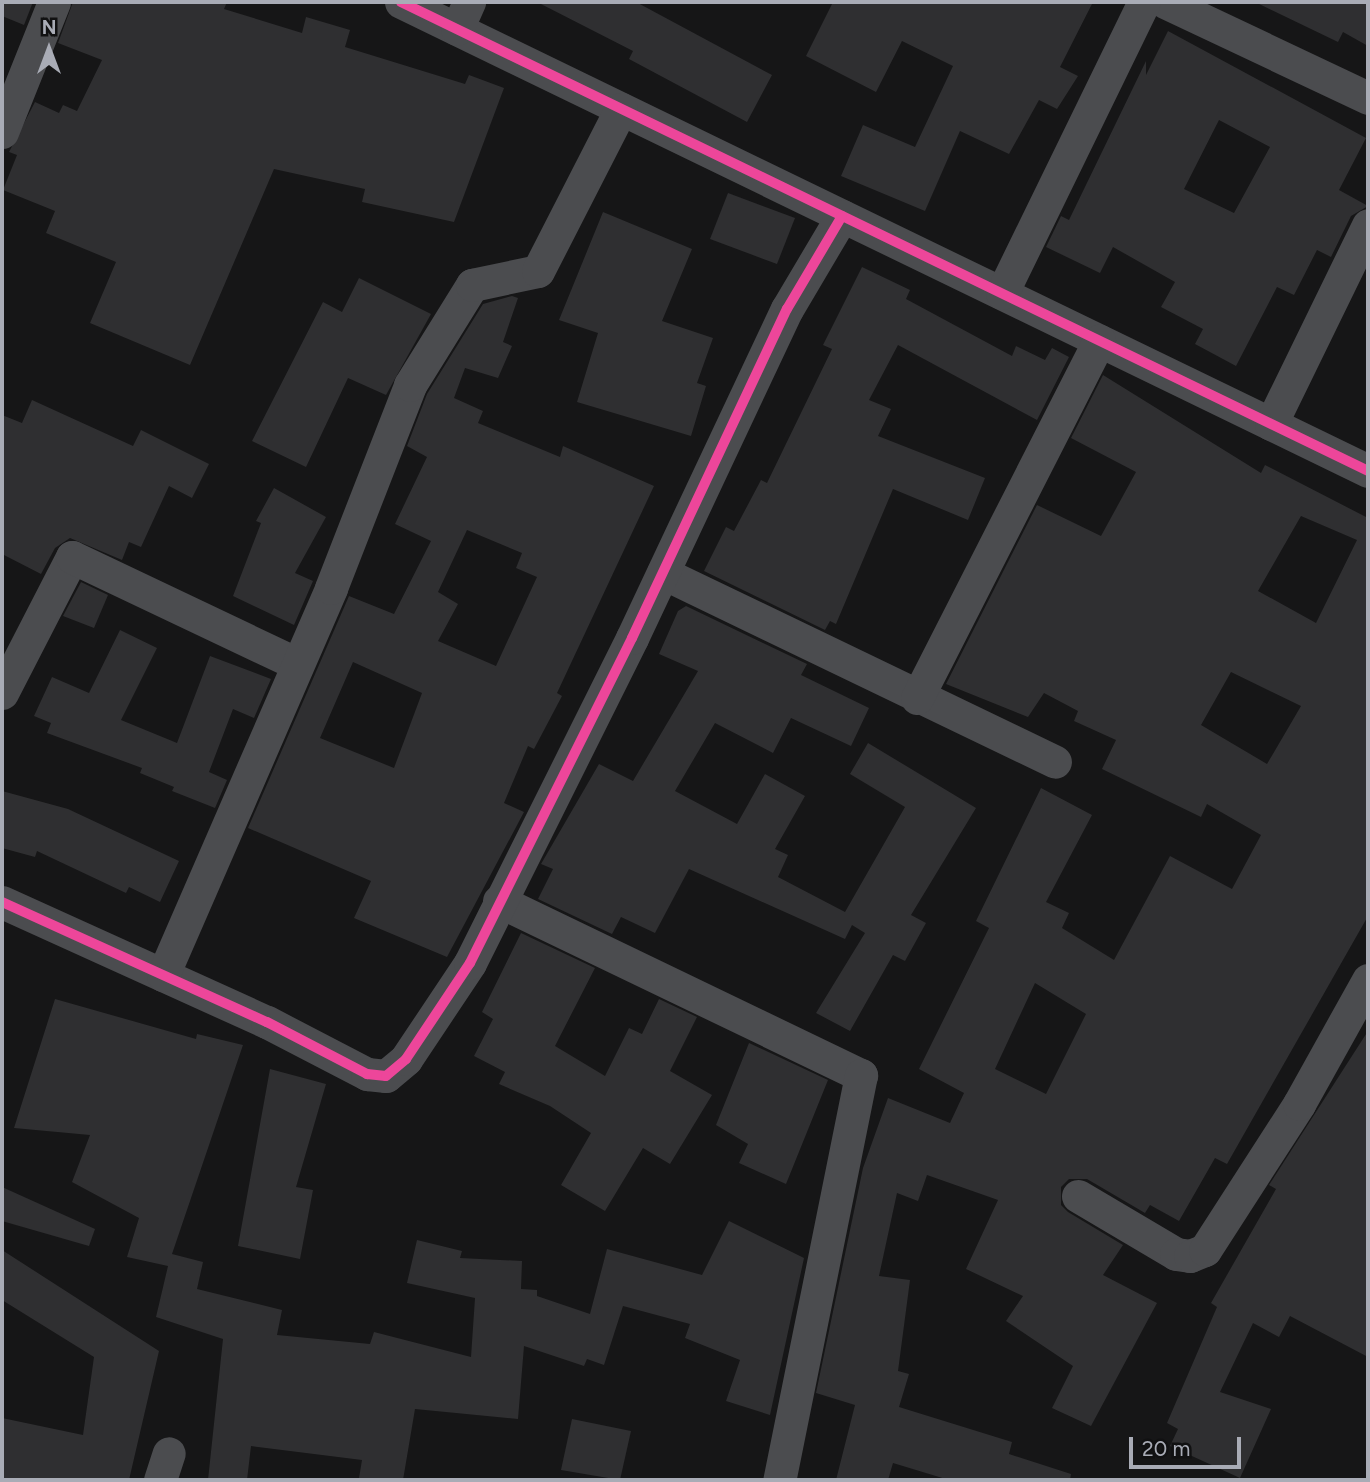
<!DOCTYPE html>
<style>
body{margin:0}
#map{position:relative;width:1370px;height:1482px;overflow:hidden;background:#161617;font-family:Figtree,sans-serif}
div>[style]{position:absolute}
.building>*{inset:0;background:#2f2f31}
.minor>*{height:33px;margin:-16.5px;padding:0 16.5px;transform-origin:16.5px;border-radius:16.5px;background:#4b4c4f}
.cycleway>*{height:10px;margin:-5px;padding:0 5px;transform-origin:5px;border-radius:5px;background:#ed469a}
span{translate:-50% -50%;white-space:nowrap;text-align:center;line-height:1.15;-webkit-text-stroke:5px #111112;paint-order:stroke}
.frame{position:absolute;inset:0;border:4px solid #a9acb6;pointer-events:none}
.north{position:absolute;left:14px;top:14px;width:70px;height:70px;-webkit-text-stroke:5px #111112;paint-order:stroke;rotate:0deg;font-size:19px;font-weight:700;line-height:28px;text-align:center;color:#a9acb6}
.north::after{content:'';display:block;margin:auto;width:24px;height:32px;background:#a9acb6;clip-path:polygon(50% 0,100% 100%,50% 72%,0 100%)}
.scale{position:absolute;left:1129px;top:1437px;width:112px;height:32px;box-sizing:border-box;border:4px solid #a9acb6;border-top:0;padding-left:9px;font-size:21px;line-height:24px;white-space:nowrap;color:#a9acb6;-webkit-text-stroke:5px #111112;paint-order:stroke}
</style>
<div id="map">
<div class="building">
<i style="clip-path:polygon(2px 2px,33px 2px,24px 25px,2px 16px)"></i>
<i style="clip-path:polygon(73px 2px,227px 2px,224px 9px,302px 33px,306px 17px,350px 30px,345px 47px,465px 84px,469px 75px,504px 88px,454px 222px,362px 202px,365px 189px,274px 169px,190px 365px,90px 323px,116px 262px,46px 233px,55px 211px,3px 190px,17px 155px,9px 152px,35px 102px,59px 113px,63px 105px,77px 111px,102px 60px,58px 43px)"></i>
<i style="clip-path:polygon(537px 2px,636px 2px,772px 75px,747px 122px,629px 59px,633px 51px)"></i>
<i style="clip-path:polygon(833px 2px,1093px 2px,1060px 67px,1078px 76px,1057px 109px,1039px 100px,1009px 154px,960px 131px,925px 211px,841px 176px,863px 125px,915px 147px,953px 66px,902px 41px,876px 92px,806px 56px)"></i>
<i style="clip-path:polygon(1255px 2px,1368px 2px,1368px 46px,1343px 32px,1338px 42px)"></i>
<i style="clip-path:polygon(evenodd,1168px 31px,1366px 138px,1339px 190px,1368px 206px,1351px 216px,1331px 257px,1317px 250px,1294px 295px,1277px 287px,1236px 366px,1195px 344px,1203px 329px,1161px 307px,1175px 282px,1113px 247px,1100px 273px,1046px 247px,1061px 216px,1069px 220px,1146px 61px,1146px 75px,1168px 31px,1219px 120px,1270px 147px,1234px 213px,1184px 189px,1219px 120px)"></i>
<i style="clip-path:polygon(728px 193px,795px 218px,777px 264px,710px 239px)"></i>
<i style="clip-path:polygon(603px 212px,692px 249px,662px 321px,713px 338px,697px 383px,706px 386px,691px 436px,577px 402px,598px 333px,559px 320px)"></i>
<i style="clip-path:polygon(862px 267px,910px 290px,906px 299px,1012px 356px,1016px 346px,1045px 360px,1052px 348px,1069px 357px,1037px 420px,898px 345px,869px 400px,891px 409px,878px 436px,985px 478px,968px 520px,893px 489px,836px 624px,830px 621px,825px 630px,704px 571px,726px 527px,734px 531px,761px 480px,767px 483px,832px 349px,823px 345px)"></i>
<i style="clip-path:polygon(359px 278px,431px 314px,386px 395px,348px 378px,306px 467px,252px 441px,323px 302px,342px 312px)"></i>
<i style="clip-path:polygon(evenodd,512px 296px,518px 298px,503px 342px,512px 346px,498px 378px,465px 368px,454px 398px,483px 411px,478px 423px,560px 457px,563px 446px,654px 486px,557px 693px,562px 696px,534px 749px,528px 746px,504px 803px,524px 812px,447px 957px,354px 918px,371px 881px,248px 828px,349px 596px,394px 614px,431px 541px,395px 524px,427px 457px,407px 446px,427px 394px,483px 304px,512px 296px,467px 530px,522px 553px,516px 568px,537px 577px,496px 666px,438px 641px,458px 604px,438px 592px,467px 530px,512px 296px,353px 662px,422px 693px,394px 768px,320px 738px,353px 662px)"></i>
<i style="clip-path:polygon(evenodd,1103px 375px,1261px 473px,1265px 465px,1368px 518px,1368px 916px,1227px 1164px,1215px 1158px,1179px 1221px,1150px 1205px,1145px 1213px,1087px 1179px,1069px 1179px,1061px 1187px,1061px 1205px,1068px 1212px,1123px 1245px,1103px 1275px,1157px 1303px,1091px 1426px,1052px 1408px,1073px 1366px,1006px 1321px,1023px 1296px,966px 1269px,998px 1200px,927px 1175px,918px 1201px,897px 1193px,879px 1276px,910px 1280px,898px 1371px,909px 1374px,899px 1407px,1012px 1442px,1009px 1454px,1071px 1474px,1070px 1480px,949px 1480px,893px 1463px,888px 1480px,836px 1480px,855px 1405px,816px 1393px,863px 1168px,888px 1098px,950px 1123px,964px 1093px,919px 1069px,989px 928px,976px 921px,1041px 788px,1092px 815px,1046px 902px,1069px 913px,1062px 928px,1114px 960px,1170px 856px,1232px 889px,1261px 835px,1207px 804px,1201px 817px,1102px 769px,1116px 740px,1074px 721px,1078px 711px,1044px 693px,1028px 717px,946px 684px,1037px 505px,1101px 536px,1136px 472px,1071px 438px,1103px 375px,1301px 516px,1357px 540px,1316px 623px,1258px 591px,1301px 516px,1103px 375px,1231px 672px,1301px 706px,1267px 764px,1201px 725px,1231px 672px,1103px 375px,1035px 983px,1086px 1014px,1046px 1094px,995px 1069px,1035px 983px)"></i>
<i style="clip-path:polygon(32px 400px,133px 446px,141px 430px,209px 464px,192px 498px,169px 486px,141px 547px,129px 542px,122px 560px,70px 538px,55px 548px,41px 574px,2px 554px,2px 415px,22px 423px)"></i>
<i style="clip-path:polygon(274px 488px,326px 517px,295px 573px,313px 581px,294px 625px,233px 596px,261px 523px,256px 521px)"></i>
<i style="clip-path:polygon(81px 582px,108px 595px,94px 628px,63px 616px)"></i>
<i style="clip-path:polygon(686px 606px,807px 664px,801px 675px,869px 708px,851px 746px,791px 718px,773px 753px,715px 723px,675px 791px,737px 824px,765px 774px,805px 796px,775px 849px,788px 855px,778px 877px,845px 912px,905px 807px,850px 774px,868px 743px,976px 808px,911px 915px,926px 923px,905px 961px,893px 955px,850px 1031px,816px 1013px,865px 933px,852px 925px,845px 939px,689px 869px,655px 933px,621px 917px,612px 934px,538px 899px,553px 869px,541px 864px,599px 764px,633px 781px,698px 671px,659px 654px,678px 611px)"></i>
<i style="clip-path:polygon(120px 630px,157px 648px,121px 720px,177px 743px,210px 656px,271px 679px,254px 718px,233px 709px,209px 772px,227px 780px,215px 808px,172px 791px,174px 787px,140px 773px,142px 768px,47px 733px,51px 723px,34px 716px,52px 677px,89px 693px)"></i>
<i style="clip-path:polygon(2px 791px,68px 809px,179px 861px,160px 902px,129px 887px,126px 893px,37px 851px,35px 857px,2px 848px)"></i>
<i style="clip-path:polygon(521px 933px,595px 968px,555px 1046px,605px 1076px,629px 1028px,642px 1034px,659px 999px,697px 1017px,670px 1071px,712px 1095px,670px 1164px,643px 1148px,605px 1211px,561px 1185px,591px 1133px,550px 1106px,499px 1084px,505px 1072px,474px 1056px,493px 1019px,482px 1012px)"></i>
<i style="clip-path:polygon(55px 999px,196px 1039px,197px 1034px,243px 1045px,172px 1254px,203px 1262px,197px 1289px,282px 1310px,277px 1335px,370px 1344px,374px 1332px,471px 1357px,475px 1298px,407px 1283px,417px 1240px,462px 1251px,460px 1258px,522px 1261px,521px 1289px,537px 1290px,537px 1296px,590px 1314px,607px 1249px,702px 1275px,729px 1221px,804px 1258px,770px 1415px,726px 1401px,740px 1360px,685px 1338px,690px 1324px,623px 1306px,604px 1365px,587px 1359px,584px 1366px,524px 1346px,518px 1419px,415px 1409px,403px 1480px,359px 1478px,362px 1460px,251px 1446px,247px 1480px,208px 1480px,223px 1339px,156px 1317px,168px 1266px,127px 1257px,139px 1218px,72px 1182px,90px 1135px,14px 1128px)"></i>
<i style="clip-path:polygon(1368px 1031px,1368px 1357px,1290px 1316px,1279px 1337px,1253px 1323px,1220px 1392px,1271px 1409px,1240px 1478px,1170px 1446px,1178px 1429px,1167px 1423px,1217px 1307px,1211px 1303px,1276px 1189px,1269px 1185px)"></i>
<i style="clip-path:polygon(749px 1043px,828px 1080px,786px 1184px,739px 1163px,748px 1144px,716px 1125px)"></i>
<i style="clip-path:polygon(270px 1069px,326px 1084px,296px 1187px,313px 1190px,300px 1259px,238px 1246px)"></i>
<i style="clip-path:polygon(2px 1187px,95px 1229px,89px 1246px,2px 1221px)"></i>
<i style="clip-path:polygon(2px 1250px,159px 1351px,129px 1480px,2px 1480px,2px 1418px,83px 1435px,94px 1357px,2px 1300px)"></i>
<i style="clip-path:polygon(572px 1419px,631px 1431px,620px 1480px,561px 1470px)"></i>
</div>
<div class="minor">
<i style="left:401px;top:2px;width:1075px;rotate:25.87deg"></i>
<i style="left:1165px;top:2px;width:225px;rotate:25.3deg"></i>
<i style="left:457px;top:29px;width:30px;rotate:-66deg"></i>
<i style="left:2px;top:132px;width:140px;rotate:-68.2deg"></i>
<i style="left:1002px;top:293px;width:324px;rotate:-64deg"></i>
<i style="left:1271px;top:424px;width:221px;rotate:-64deg"></i>
<i style="left:663px;top:573px;width:435px;rotate:25.7deg"></i>
<i style="left:2px;top:693px;width:153px;rotate:-62.8deg"></i>
<i style="left:72px;top:557px;width:247px;rotate:25.4deg"></i>
<i style="left:917px;top:698px;width:401px;rotate:-63deg"></i>
<i style="left:499px;top:901px;width:402px;rotate:25.7deg"></i>
<i style="left:861px;top:1075px;width:413px;rotate:101.4deg"></i>
<i style="left:2px;top:902px;width:291px;rotate:24.4deg"></i>
<i style="left:267px;top:1022px;width:113px;rotate:27.5deg"></i>
<i style="left:367px;top:1074px;width:19px;rotate:6deg"></i>
<i style="left:386px;top:1076px;width:26px;rotate:-40deg"></i>
<i style="left:406px;top:1059px;width:115px;rotate:-56.3deg"></i>
<i style="left:470px;top:963px;width:363px;rotate:-63.5deg"></i>
<i style="left:632px;top:638px;width:364px;rotate:-64.8deg"></i>
<i style="left:787px;top:309px;width:108px;rotate:-59.4deg"></i>
<i style="left:163px;top:975px;width:422px;rotate:-66.5deg"></i>
<i style="left:331px;top:588px;width:218px;rotate:-68.7deg"></i>
<i style="left:410px;top:385px;width:118px;rotate:-58.2deg"></i>
<i style="left:472px;top:285px;width:67px;rotate:-12deg"></i>
<i style="left:538px;top:271px;width:182px;rotate:-62.9deg"></i>
<i style="left:1078px;top:1196px;width:114px;rotate:30.6deg"></i>
<i style="left:1176px;top:1254px;width:14px;rotate:8deg"></i>
<i style="left:1190px;top:1256px;width:16px;rotate:-22deg"></i>
<i style="left:1205px;top:1250px;width:174px;rotate:-57.2deg"></i>
<i style="left:1299px;top:1104px;width:142px;rotate:-60.9deg"></i>
<i style="left:160px;top:1480px;width:28px;rotate:-72deg"></i>
</div>
<div class="cycleway">
<i style="left:401px;top:2px;width:1075px;rotate:25.87deg"></i>
<i style="left:2px;top:902px;width:291px;rotate:24.4deg"></i>
<i style="left:267px;top:1022px;width:113px;rotate:27.5deg"></i>
<i style="left:367px;top:1074px;width:19px;rotate:6deg"></i>
<i style="left:386px;top:1076px;width:26px;rotate:-40deg"></i>
<i style="left:406px;top:1059px;width:115px;rotate:-56.3deg"></i>
<i style="left:470px;top:963px;width:363px;rotate:-63.5deg"></i>
<i style="left:632px;top:638px;width:364px;rotate:-64.8deg"></i>
<i style="left:787px;top:309px;width:108px;rotate:-59.4deg"></i>
</div>
<div class="frame"></div>
<div class="north">N</div>
<div class="scale">20 m</div>
</div>
